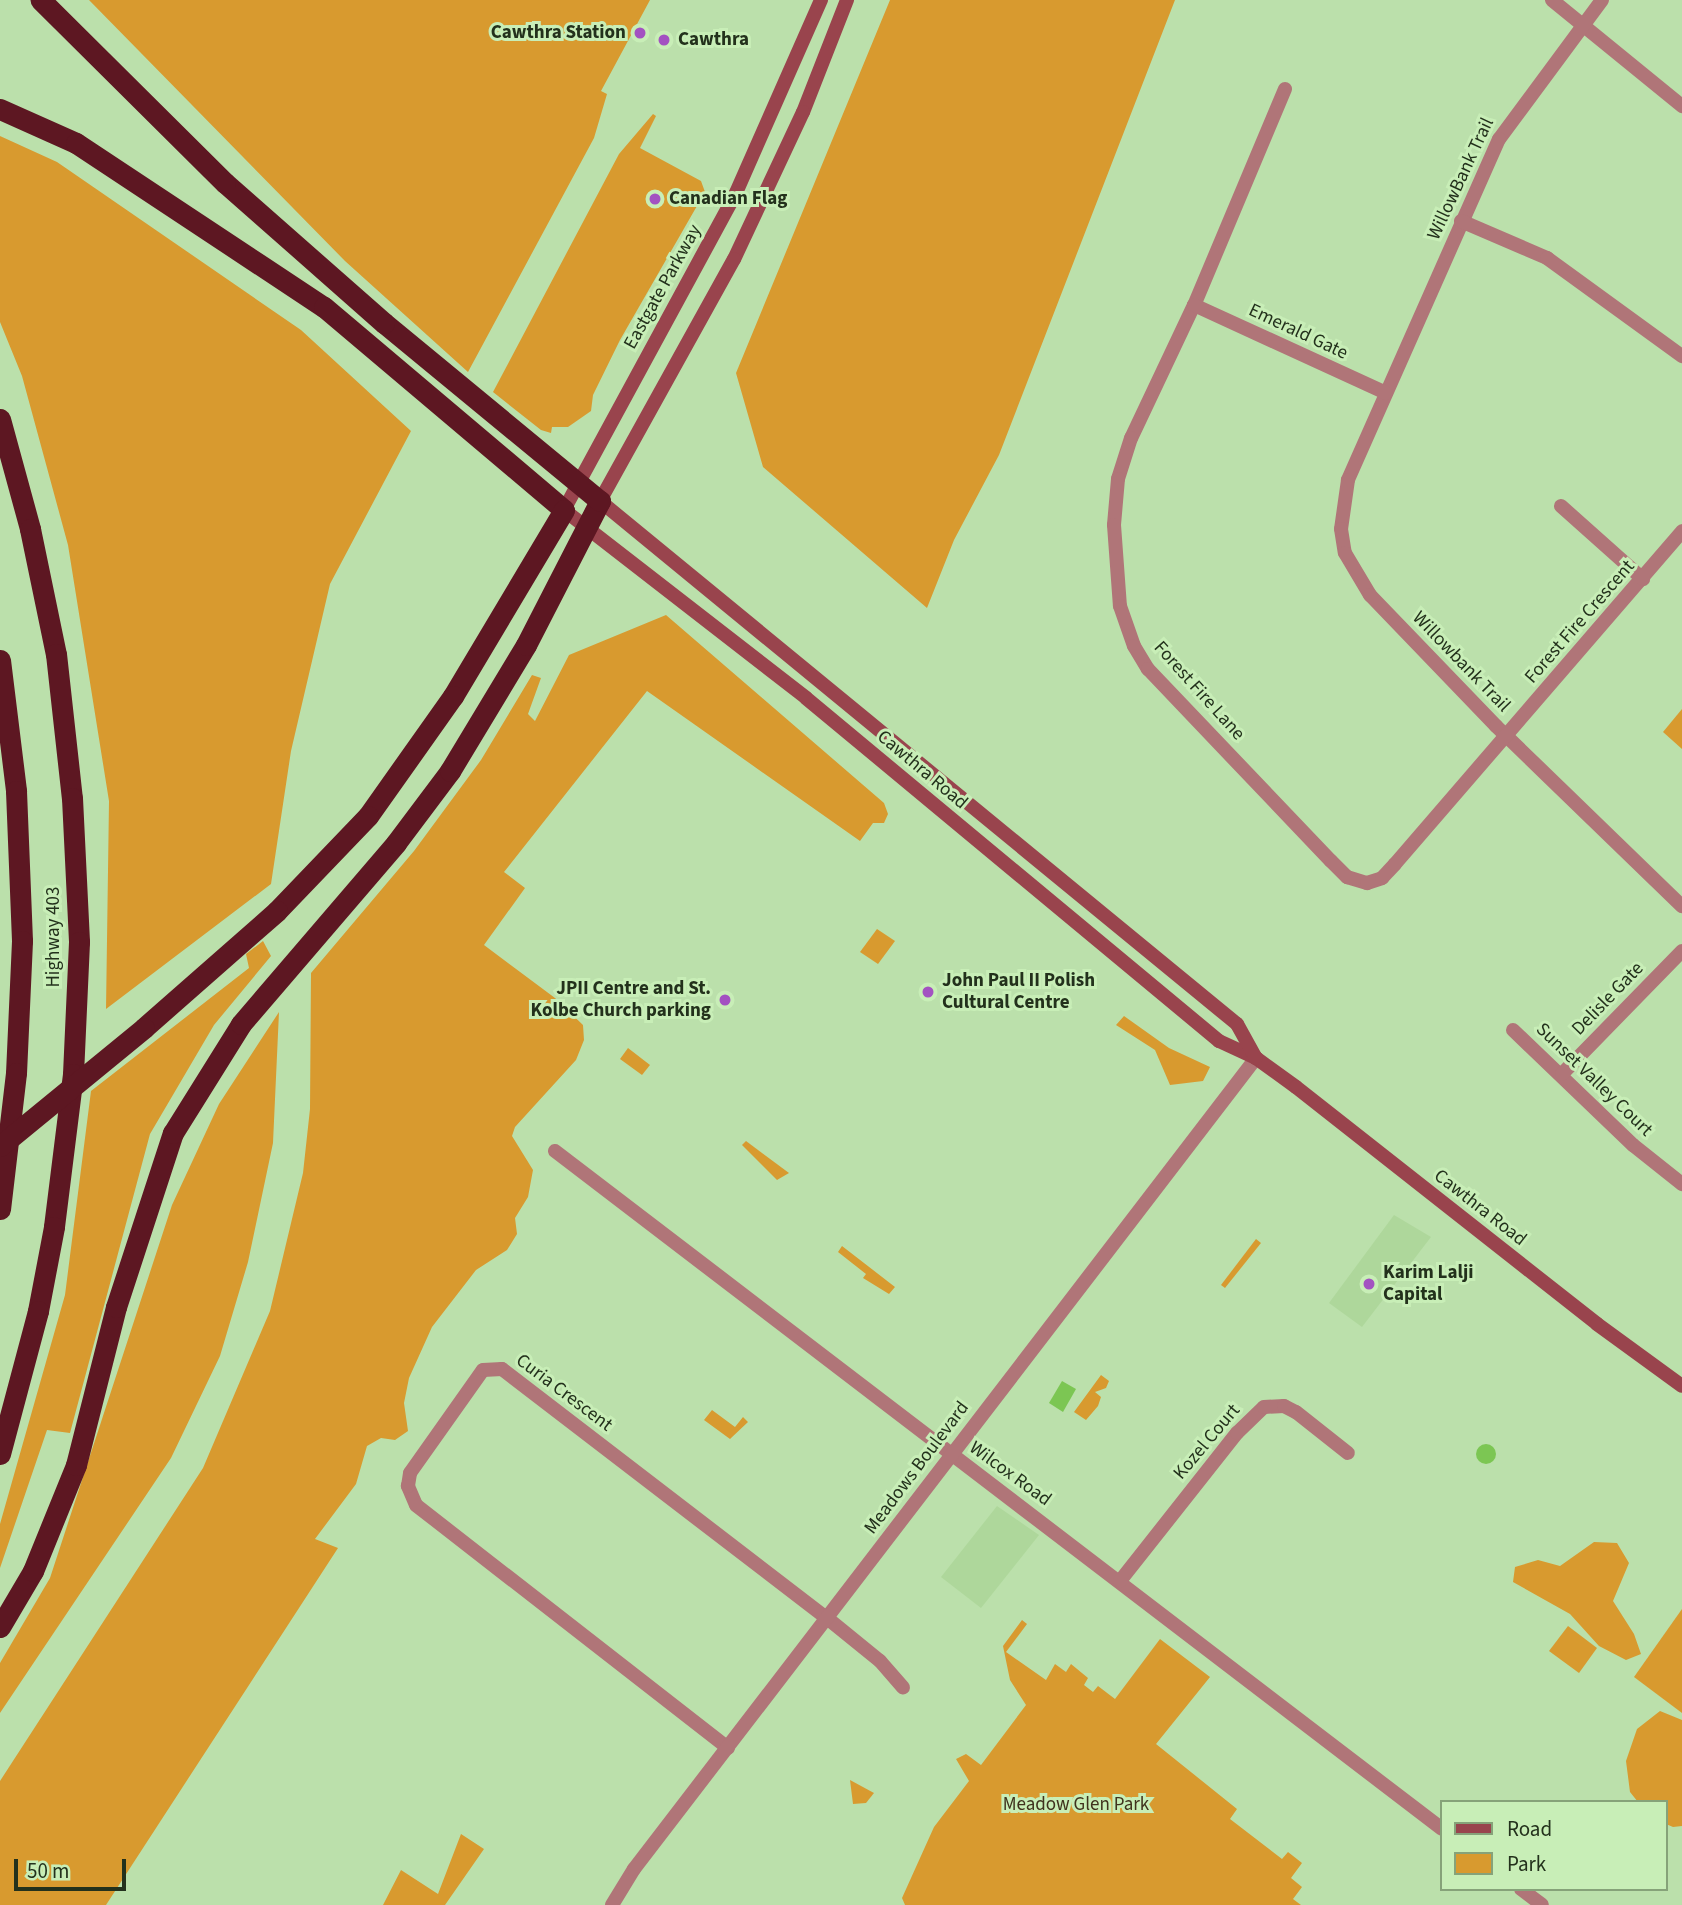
<!DOCTYPE html>
<style>
body{margin:0}
#map{position:relative;width:1682px;height:1905px;overflow:hidden;background:#bbe0ab;font-family:"Source Sans 3",sans-serif}
div>[style]{position:absolute}
.built>*{inset:0;background:#aed79b}
.green>*{inset:0;background:#d89a2f}
.water>*{inset:0;background:#7cc653}
.round{border-radius:50%}
.street>*{height:14px;margin:-7px;padding:0 7px;transform-origin:7px;border-radius:7px;background:#b07578}
.secondary>*{height:14px;margin:-7px;padding:0 7px;transform-origin:7px;border-radius:7px;background:#99444d}
.highway>*{height:21px;margin:-10.5px;padding:0 10.5px;transform-origin:10.5px;border-radius:10.5px;background:#5d1722}
.highway-bridge>*{height:21px;margin:-10.5px;padding:0 10.5px;transform-origin:10.5px;border-radius:10.5px;background:#5d1722}
.dots>*{width:19px;height:19px;translate:-50% -50%;box-sizing:border-box;border:4px solid #c8eeb7;border-radius:50%}
span{translate:-50% -50%;white-space:nowrap;text-align:center;line-height:1.15;-webkit-text-stroke:6px #c8eeb7;paint-order:stroke}
.poi-label{font-size:19px;color:#23311c;font-weight:700}
.right{translate:-100% -50%;text-align:right}
.left{translate:0 -50%;text-align:left}
.street-label{font-size:19px;color:#23311c}
.park-label{font-size:19px;color:#40321d}
.legend{position:absolute;left:1440px;top:1800px;width:228px;height:91px;box-sizing:border-box;background:#c8eeb7;border:2px solid #86a279;margin:0;padding:9px 12px;list-style:none;font-size:21px;color:#23311c}
.legend li{display:flex;align-items:center;gap:14px;height:35px}
.legend b{width:35px;border:2px solid #86a279}
.scale{position:absolute;left:14px;top:1859px;width:112px;height:32px;box-sizing:border-box;border:4px solid #23311c;border-top:0;padding-left:9px;font-size:21px;line-height:24px;white-space:nowrap;color:#23311c;-webkit-text-stroke:5px #c8eeb7;paint-order:stroke}
</style>
<div id="map">
<div class="built">
<i style="clip-path:polygon(1394px 1215px,1431px 1237px,1362px 1327px,1329px 1303px)"></i>
<i style="clip-path:polygon(997px 1506px,1039px 1535px,981px 1608px,941px 1577px)"></i>
</div>
<div class="green">
<i style="clip-path:polygon(89px 0,650px 0,601px 91px,607px 94px,594px 138px,468px 372px,345px 261px)"></i>
<i style="clip-path:polygon(890px 0,1175px 0,999px 455px,954px 540px,927px 608px,763px 467px,736px 373px)"></i>
<i style="clip-path:polygon(653px 114px,656px 116px,640px 148px,701px 181px,705px 192px,620px 340px,593px 395px,591px 411px,568px 427px,552px 427px,551px 433px,541px 430px,493px 392px,619px 154px)"></i>
<i style="clip-path:polygon(0 136px,57px 162px,301px 330px,411px 431px,330px 584px,291px 751px,271px 884px,106px 1009px,109px 801px,68px 545px,22px 376px,0 322px)"></i>
<i style="clip-path:polygon(666px 615px,884px 803px,888px 814px,884px 823px,873px 823px,860px 841px,647px 691px,504px 872px,525px 888px,484px 945px,555px 998px,583px 1025px,584px 1040px,576px 1060px,515px 1127px,512px 1136px,533px 1170px,528px 1197px,515px 1218px,517px 1234px,507px 1250px,476px 1270px,432px 1327px,409px 1378px,404px 1403px,408px 1431px,395px 1440px,381px 1438px,367px 1446px,356px 1484px,315px 1539px,338px 1548px,106px 1905px,0 1905px,0 1781px,203px 1468px,270px 1311px,303px 1173px,310px 1109px,311px 973px,414px 851px,481px 760px,532px 675px,541px 678px,528px 714px,535px 721px,569px 655px)"></i>
<i style="clip-path:polygon(1682px 709px,1682px 749px,1663px 732px)"></i>
<i style="clip-path:polygon(877px 929px,895px 941px,878px 964px,860px 952px)"></i>
<i style="clip-path:polygon(263px 941px,271px 956px,214px 1025px,150px 1134px,70px 1433px,47px 1430px,0 1568px,0 1524px,65px 1295px,91px 1091px,249px 968px,246px 954px)"></i>
<i style="clip-path:polygon(279px 1012px,273px 1143px,248px 1262px,220px 1356px,171px 1458px,0 1713px,0 1663px,50px 1578px,172px 1205px,219px 1104px)"></i>
<i style="clip-path:polygon(1124px 1016px,1169px 1048px,1210px 1067px,1203px 1081px,1170px 1085px,1155px 1050px,1116px 1025px)"></i>
<i style="clip-path:polygon(628px 1048px,650px 1065px,642px 1075px,620px 1059px)"></i>
<i style="clip-path:polygon(746px 1141px,789px 1173px,777px 1180px,742px 1145px)"></i>
<i style="clip-path:polygon(1256px 1239px,1261px 1243px,1225px 1288px,1221px 1285px)"></i>
<i style="clip-path:polygon(842px 1246px,895px 1287px,889px 1294px,863px 1278px,866px 1274px,838px 1252px)"></i>
<i style="clip-path:polygon(1101px 1375px,1109px 1381px,1106px 1388px,1095px 1392px,1101px 1397px,1098px 1406px,1086px 1420px,1074px 1412px)"></i>
<i style="clip-path:polygon(712px 1410px,735px 1427px,743px 1417px,748px 1422px,730px 1439px,704px 1420px)"></i>
<i style="clip-path:polygon(1594px 1542px,1617px 1543px,1629px 1563px,1613px 1601px,1634px 1634px,1641px 1654px,1626px 1660px,1599px 1646px,1570px 1614px,1513px 1582px,1515px 1567px,1538px 1560px,1560px 1566px)"></i>
<i style="clip-path:polygon(1682px 1609px,1682px 1713px,1634px 1677px)"></i>
<i style="clip-path:polygon(1022px 1620px,1027px 1624px,1006px 1652px,1046px 1680px,1055px 1664px,1066px 1672px,1071px 1664px,1088px 1678px,1084px 1685px,1093px 1692px,1098px 1686px,1115px 1699px,1160px 1639px,1210px 1677px,1156px 1744px,1237px 1809px,1230px 1819px,1282px 1859px,1288px 1852px,1302px 1863px,1291px 1878px,1302px 1887px,1293px 1899px,1301px 1905px,905px 1905px,902px 1898px,934px 1827px,969px 1781px,956px 1759px,966px 1754px,981px 1765px,1026px 1705px,1010px 1680px,1003px 1646px)"></i>
<i style="clip-path:polygon(1568px 1626px,1597px 1648px,1579px 1673px,1549px 1651px)"></i>
<i style="clip-path:polygon(1660px 1711px,1682px 1720px,1682px 1826px,1673px 1827px,1666px 1824px,1666px 1802px,1638px 1802px,1630px 1792px,1626px 1761px,1637px 1729px)"></i>
<i style="clip-path:polygon(850px 1780px,874px 1793px,866px 1803px,853px 1804px)"></i>
<i style="clip-path:polygon(461px 1834px,484px 1849px,445px 1905px,383px 1905px,401px 1870px,438px 1894px)"></i>
</div>
<div class="water">
<i style="clip-path:polygon(1062px 1381px,1076px 1389px,1063px 1412px,1049px 1403px)"></i>
<i class="round" style="left:1476px;top:1444px;width:20px;height:20px"></i>
</div>
<div class="street">
<i style="left:1552px;top:0;width:168px;rotate:39.2deg"></i>
<i style="left:1602px;top:0;width:173px;rotate:126.5deg"></i>
<i style="left:1499px;top:139px;width:373px;rotate:113.9deg"></i>
<i style="left:1348px;top:480px;width:49px;rotate:98.1deg"></i>
<i style="left:1341px;top:529px;width:24px;rotate:81deg"></i>
<i style="left:1345px;top:553px;width:49px;rotate:59.2deg"></i>
<i style="left:1370px;top:595px;width:182px;rotate:46.1deg"></i>
<i style="left:1496px;top:726px;width:259px;rotate:44.1deg"></i>
<i style="left:1285px;top:89px;width:234px;rotate:112.8deg"></i>
<i style="left:1194px;top:305px;width:147px;rotate:115.3deg"></i>
<i style="left:1131px;top:438px;width:43px;rotate:107.6deg"></i>
<i style="left:1118px;top:479px;width:46px;rotate:95deg"></i>
<i style="left:1114px;top:525px;width:81px;rotate:85.8deg"></i>
<i style="left:1120px;top:606px;width:42px;rotate:70.7deg"></i>
<i style="left:1134px;top:646px;width:27px;rotate:59deg"></i>
<i style="left:1148px;top:669px;width:265px;rotate:46.4deg"></i>
<i style="left:1331px;top:861px;width:23px;rotate:45deg"></i>
<i style="left:1347px;top:877px;width:21px;rotate:17deg"></i>
<i style="left:1367px;top:883px;width:16px;rotate:-18deg"></i>
<i style="left:1382px;top:878px;width:19px;rotate:-47deg"></i>
<i style="left:1395px;top:864px;width:440px;rotate:-49.2deg"></i>
<i style="left:1461px;top:221px;width:94px;rotate:23.3deg"></i>
<i style="left:1547px;top:258px;width:167px;rotate:36deg"></i>
<i style="left:1194px;top:305px;width:211px;rotate:24.6deg"></i>
<i style="left:1561px;top:506px;width:110px;rotate:41.7deg"></i>
<i style="left:1513px;top:1030px;width:166px;rotate:43.8deg"></i>
<i style="left:1633px;top:1145px;width:63px;rotate:38.5deg"></i>
<i style="left:1562px;top:1074px;width:172px;rotate:-45.7deg"></i>
<i style="left:555px;top:1151px;width:1116px;rotate:37.39deg"></i>
<i style="left:1120px;top:1581px;width:189px;rotate:-51.7deg"></i>
<i style="left:1237px;top:1433px;width:37px;rotate:-44deg"></i>
<i style="left:1264px;top:1407px;width:20px;rotate:-3deg"></i>
<i style="left:1284px;top:1406px;width:13px;rotate:27deg"></i>
<i style="left:1296px;top:1412px;width:66px;rotate:38.3deg"></i>
<i style="left:728px;top:1748px;width:395px;rotate:-142.1deg"></i>
<i style="left:416px;top:1505px;width:21px;rotate:-113deg"></i>
<i style="left:408px;top:1486px;width:13px;rotate:-81deg"></i>
<i style="left:410px;top:1473px;width:126px;rotate:-54.7deg"></i>
<i style="left:483px;top:1370px;width:19px;rotate:-3deg"></i>
<i style="left:502px;top:1369px;width:409px;rotate:37.5deg"></i>
<i style="left:827px;top:1618px;width:68px;rotate:39.1deg"></i>
<i style="left:880px;top:1661px;width:35px;rotate:49deg"></i>
<i style="left:1521px;top:1889px;width:26px;rotate:37deg"></i>
<i style="left:612px;top:1905px;width:42px;rotate:-58.6deg"></i>
<i style="left:634px;top:1869px;width:1022px;rotate:-52.51deg"></i>
</div>
<div class="secondary">
<i style="left:821px;top:0;width:211px;rotate:113.8deg"></i>
<i style="left:736px;top:193px;width:361px;rotate:118.5deg"></i>
<i style="left:564px;top:510px;width:306px;rotate:37.8deg"></i>
<i style="left:806px;top:698px;width:537px;rotate:39.71deg"></i>
<i style="left:1219px;top:1041px;width:41px;rotate:24.7deg"></i>
<i style="left:1256px;top:1058px;width:49px;rotate:35.9deg"></i>
<i style="left:1296px;top:1087px;width:383px;rotate:38.2deg"></i>
<i style="left:1597px;top:1324px;width:105px;rotate:36.1deg"></i>
<i style="left:847px;top:0;width:120px;rotate:111.4deg"></i>
<i style="left:803px;top:112px;width:162px;rotate:115.1deg"></i>
<i style="left:734px;top:259px;width:277px;rotate:119deg"></i>
<i style="left:600px;top:501px;width:824px;rotate:39.39deg"></i>
<i style="left:1237px;top:1024px;width:39px;rotate:61deg"></i>
</div>
<div class="highway">
<i style="left:0;top:109px;width:83px;rotate:24.1deg"></i>
<i style="left:76px;top:143px;width:297px;rotate:33.5deg"></i>
<i style="left:324px;top:307px;width:314px;rotate:40.2deg"></i>
<i style="left:564px;top:510px;width:217px;rotate:120.8deg"></i>
<i style="left:453px;top:696px;width:147px;rotate:125.3deg"></i>
<i style="left:368px;top:816px;width:132px;rotate:133.8deg"></i>
<i style="left:277px;top:911px;width:177px;rotate:138.7deg"></i>
<i style="left:0;top:419px;width:114px;rotate:74.7deg"></i>
<i style="left:30px;top:529px;width:128px;rotate:78.3deg"></i>
<i style="left:56px;top:654px;width:145px;rotate:83.7deg"></i>
<i style="left:72px;top:798px;width:144px;rotate:87.2deg"></i>
<i style="left:79px;top:942px;width:132px;rotate:92.6deg"></i>
<i style="left:73px;top:1074px;width:154px;rotate:97.1deg"></i>
<i style="left:54px;top:1227px;width:86px;rotate:100.8deg"></i>
<i style="left:38px;top:1311px;width:148px;rotate:104.9deg"></i>
<i style="left:0;top:660px;width:132px;rotate:83deg"></i>
<i style="left:16px;top:791px;width:150px;rotate:87.7deg"></i>
<i style="left:22px;top:941px;width:132px;rotate:92.6deg"></i>
<i style="left:16px;top:1073px;width:137px;rotate:96.7deg"></i>
<i style="left:0;top:1627px;width:65px;rotate:-59.5deg"></i>
<i style="left:33px;top:1571px;width:114px;rotate:-67.9deg"></i>
<i style="left:76px;top:1465px;width:163px;rotate:-75.8deg"></i>
<i style="left:116px;top:1307px;width:183px;rotate:-71.9deg"></i>
<i style="left:173px;top:1133px;width:128px;rotate:-58deg"></i>
<i style="left:241px;top:1024px;width:238px;rotate:-49.4deg"></i>
<i style="left:396px;top:843px;width:90px;rotate:-53.1deg"></i>
<i style="left:450px;top:771px;width:147px;rotate:-58.9deg"></i>
<i style="left:526px;top:645px;width:162px;rotate:-62.8deg"></i>
<i style="left:600px;top:501px;width:280px;rotate:-140.5deg"></i>
<i style="left:384px;top:323px;width:212px;rotate:-138.6deg"></i>
<i style="left:225px;top:183px;width:260px;rotate:-135.2deg"></i>
</div>
<div class="highway-bridge">
<i style="left:0;top:1146px;width:186px;rotate:-39.3deg"></i>
</div>
<div class="dots">
<i style="left:640px;top:33px;background:#a352c1"></i>
<i style="left:664px;top:40px;background:#a352c1"></i>
<i style="left:655px;top:199px;background:#a352c1"></i>
<i style="left:928px;top:992px;background:#a352c1"></i>
<i style="left:725px;top:1000px;background:#a352c1"></i>
<i style="left:1369px;top:1284px;background:#a352c1"></i>
</div>
<div class="poi-label">
<span class="right" style="left:626px;top:33px">Cawthra Station</span>
<span class="left" style="left:678px;top:40px">Cawthra</span>
<span class="left" style="left:669px;top:199px">Canadian Flag</span>
<span class="left" style="left:942px;top:992px">John Paul II Polish<br>Cultural Centre</span>
<span class="right" style="left:711px;top:1000px">JPII Centre and St.<br>Kolbe Church parking</span>
<span class="left" style="left:1383px;top:1284px">Karim Lalji<br>Capital</span>
</div>
<div class="street-label">
<span style="left:1461px;top:179px;rotate:-65deg">WillowBank Trail</span>
<span style="left:663px;top:287px;rotate:-61deg">Eastgate Parkway</span>
<span style="left:1298px;top:332px;rotate:25deg">Emerald Gate</span>
<span style="left:1580px;top:622px;rotate:-49deg">Forest Fire Crescent</span>
<span style="left:1461px;top:662px;rotate:46deg">Willowbank Trail</span>
<span style="left:1199px;top:691px;rotate:48deg">Forest Fire Lane</span>
<span style="left:922px;top:770px;rotate:40deg">Cawthra Road</span>
<span style="left:54px;top:937px;rotate:-90deg">Highway 403</span>
<span style="left:1608px;top:999px;rotate:-46deg">Delisle Gate</span>
<span style="left:1594px;top:1080px;rotate:44deg">Sunset Valley Court</span>
<span style="left:1480px;top:1208px;rotate:38deg">Cawthra Road</span>
<span style="left:564px;top:1393px;rotate:37deg">Curia Crescent</span>
<span style="left:1207px;top:1442px;rotate:-50deg">Kozel Court</span>
<span style="left:917px;top:1468px;rotate:-53deg">Meadows Boulevard</span>
<span style="left:1010px;top:1474px;rotate:36deg">Wilcox Road</span>
</div>
<div class="park-label">
<span style="left:1076px;top:1805px">Meadow Glen Park</span>
</div>
<ul class="legend">
<li><b style="height:9px;background:#99444d"></b>Road</li>
<li><b style="height:19px;background:#d89a2f"></b>Park</li>
</ul>
<div class="scale">50 m</div>
</div>
